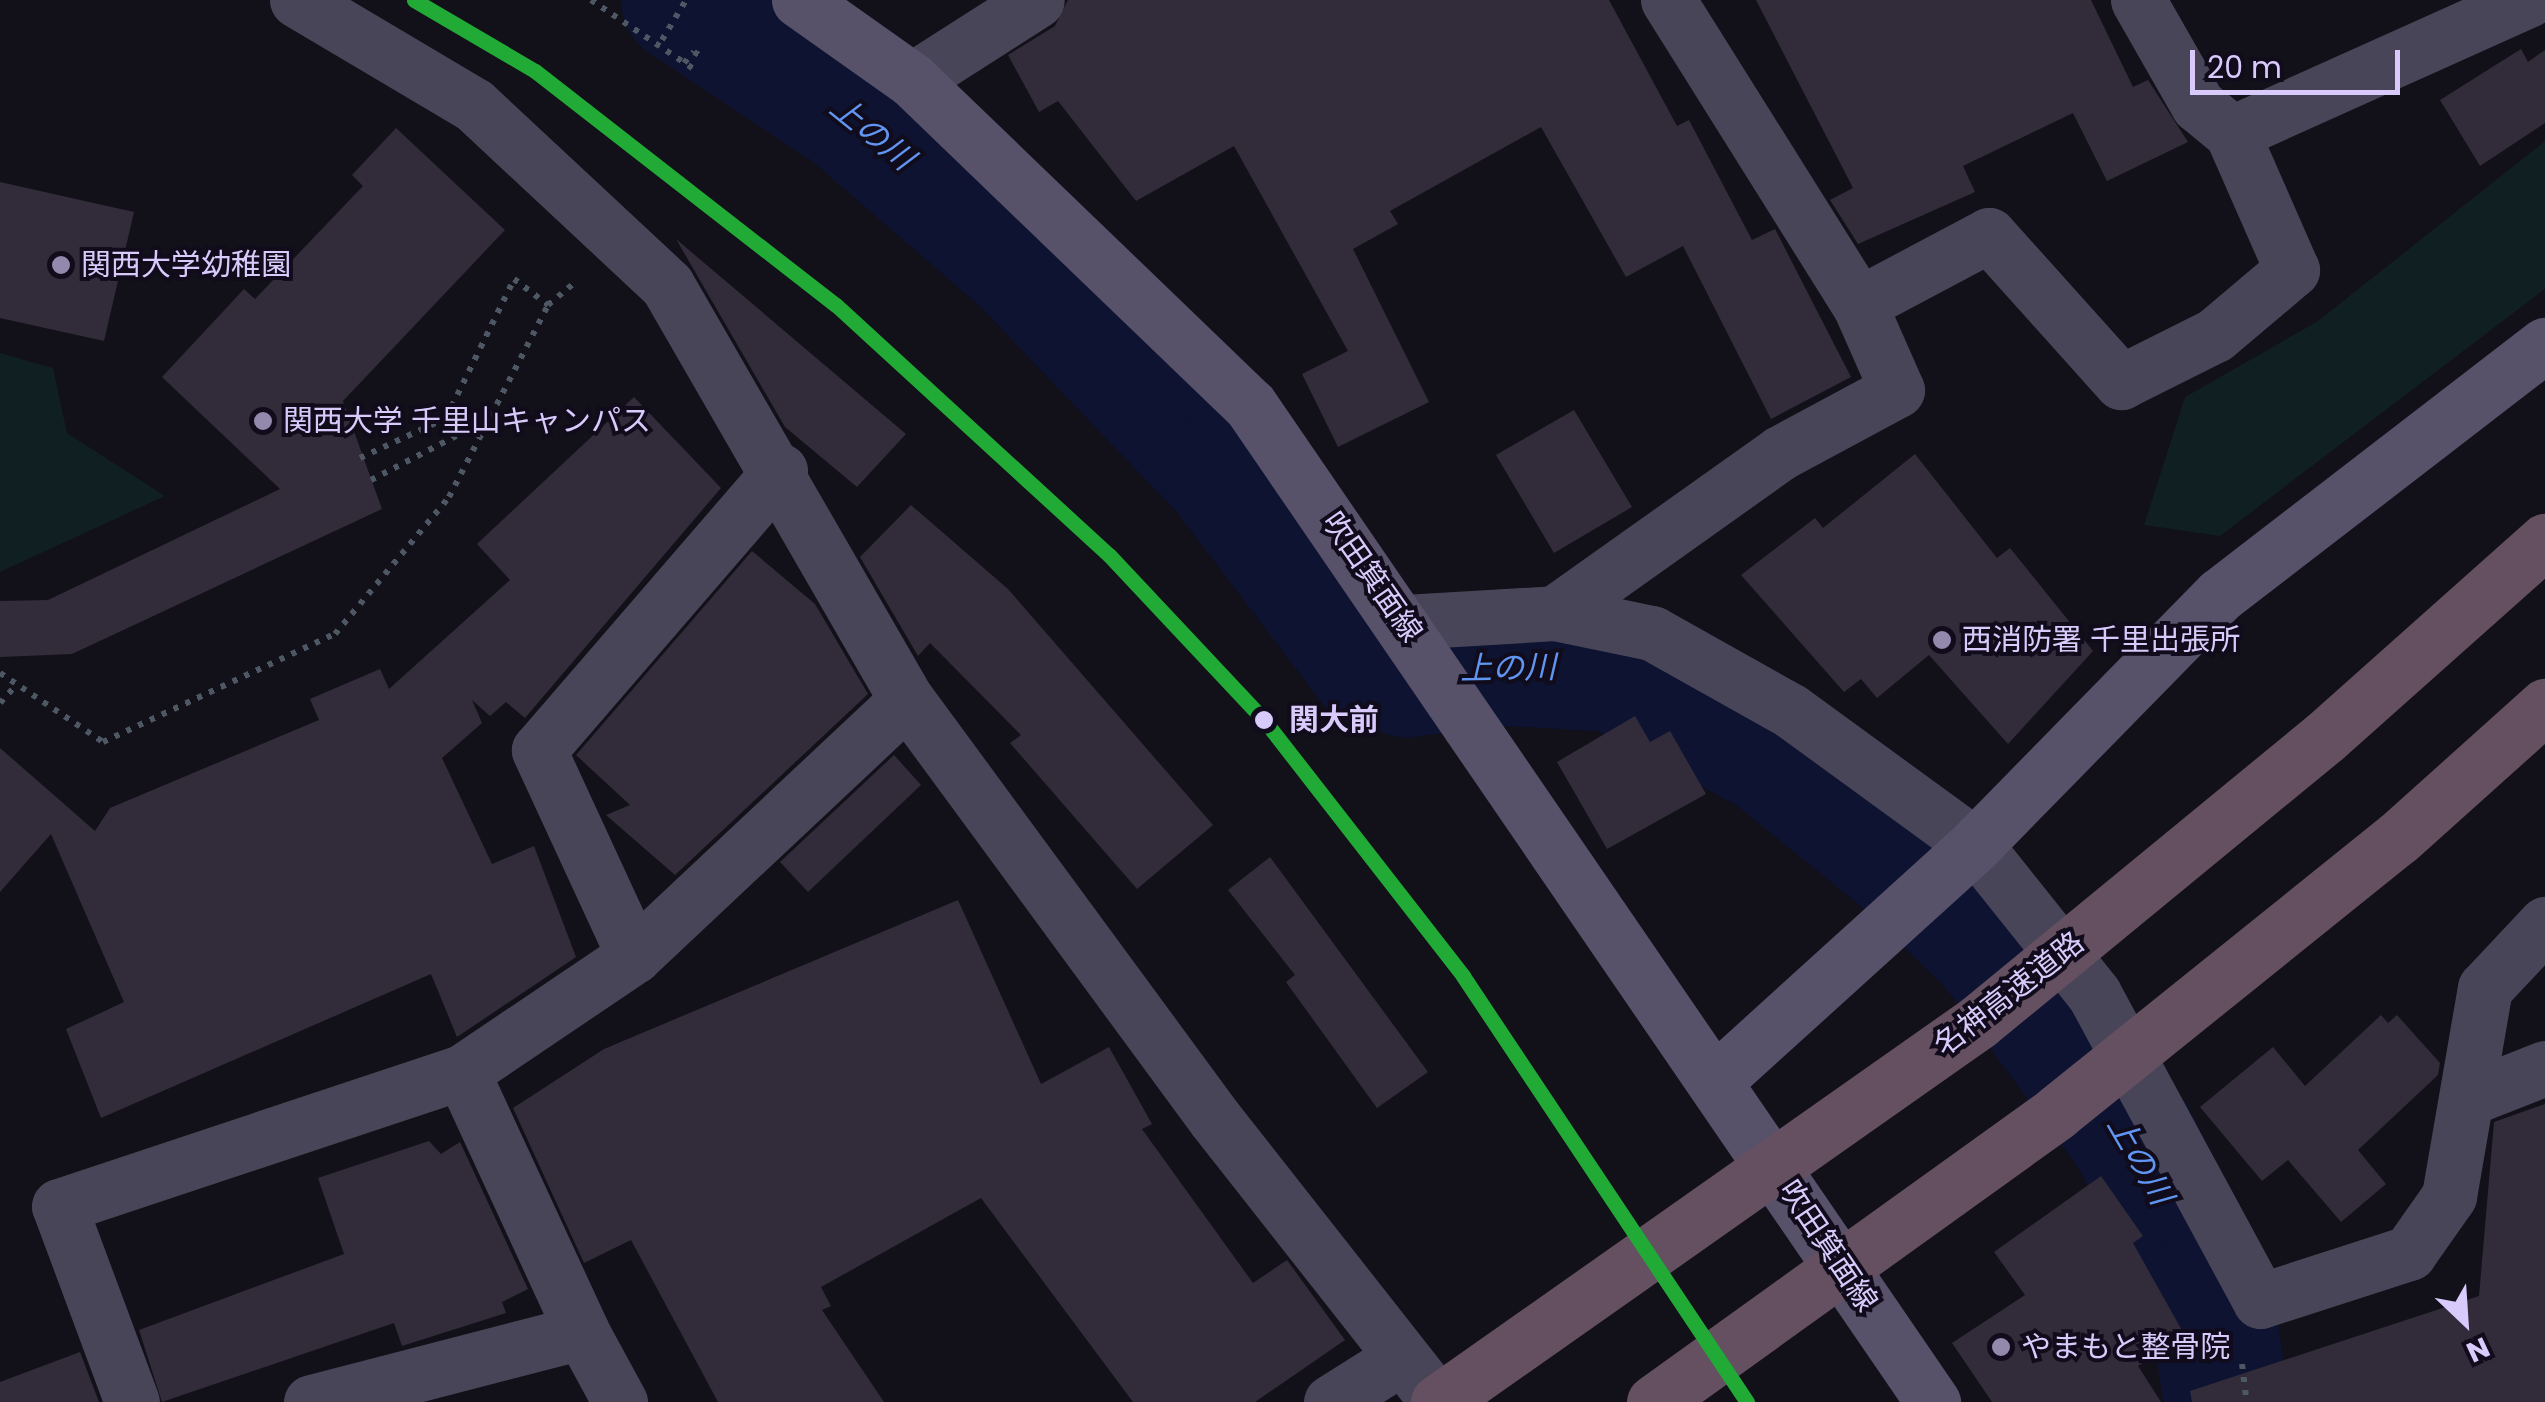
<!DOCTYPE html>
<meta charset="utf-8">
<style>
body{margin:0}
#map{position:relative;width:2545px;height:1402px;overflow:hidden;background:#121018;font-family:Poppins,"Noto Sans JP",sans-serif}
div>[style]{position:absolute}
.green>*{inset:0;background:#101f22}
.river>*{height:125px;margin:-62.5px;padding:0 62.5px;transform-origin:62.5px;border-radius:62.5px;background:#0d1331}
.building>*{inset:0;background:#322c3a}
.path>*{height:6px;margin-top:-3px;transform-origin:0;background:repeating-linear-gradient(90deg,#4e5764 0 5px,transparent 0 13px)}
.street>*{height:55px;margin:-27.5px;padding:0 27.5px;transform-origin:27.5px;border-radius:27.5px;background:#494558}
.secondary>*{height:55px;margin:-27.5px;padding:0 27.5px;transform-origin:27.5px;border-radius:27.5px;background:#57516a}
.highway>*{height:55px;margin:-27.5px;padding:0 27.5px;transform-origin:27.5px;border-radius:27.5px;background:#655061}
.highway-bridge>*{height:55px;margin:-27.5px;padding:0 27.5px;transform-origin:27.5px;border-radius:27.5px;background:#655061}
.rail-1>*{height:15px;margin:-7.5px;padding:0 7.5px;transform-origin:7.5px;border-radius:7.5px;background:#21ab36}
.dots>*{width:28px;height:28px;translate:-50% -50%;box-sizing:border-box;border:5px solid #110c1b;border-radius:50%}
span{translate:-50% -50%;white-space:nowrap;text-align:center;line-height:1.15;-webkit-text-stroke:8px #110c1b;paint-order:stroke}
.poi-label{font-size:30px;color:#d8cafb}
.left{translate:0 -50%;text-align:left}
.street-label{font-size:30px;color:#d8cafb}
.stop-label{font-size:30px;color:#d8cafb;font-weight:700}
.water-label{font-size:32px;color:#6195f2;font-style:italic}
.north{position:absolute;left:2415px;top:1272px;width:100px;height:100px;-webkit-text-stroke:8px #110c1b;paint-order:stroke;rotate:155deg;font-size:28px;font-weight:700;line-height:40px;text-align:center;color:#d8cafb}
.north::after{content:'';display:block;margin:auto;width:35px;height:45px;background:#d8cafb;clip-path:polygon(50% 0,100% 100%,50% 72%,0 100%)}
.scale{position:absolute;left:2190px;top:50px;width:210px;height:45px;box-sizing:border-box;border:5px solid #d8cafb;border-top:0;padding-left:12px;font-size:30px;line-height:35px;white-space:nowrap;color:#d8cafb;-webkit-text-stroke:8px #110c1b;paint-order:stroke}
</style>
<div id="map">
<div class="green">
<i style="clip-path:polygon(2545px 141px,2545px 289px,2220px 536px,2144px 525px,2185px 397px,2318px 321px)"></i>
<i style="clip-path:polygon(0 353px,53px 368px,67px 433px,165px 496px,0 572px)"></i>
</div>
<div class="river">
<i style="left:683px;top:0;width:202px;rotate:33.7deg"></i>
<i style="left:851px;top:112px;width:226px;rotate:40.9deg"></i>
<i style="left:1022px;top:260px;width:291px;rotate:46.3deg"></i>
<i style="left:1223px;top:470px;width:243px;rotate:52.7deg"></i>
<i style="left:1370px;top:663px;width:39px;rotate:17deg"></i>
<i style="left:1407px;top:674px;width:100px;rotate:-6.3deg"></i>
<i style="left:1506px;top:663px;width:109px;rotate:3.2deg"></i>
<i style="left:1615px;top:669px;width:176px;rotate:28.2deg"></i>
<i style="left:1770px;top:752px;width:170px;rotate:39deg"></i>
<i style="left:1902px;top:859px;width:122px;rotate:43.7deg"></i>
<i style="left:1990px;top:943px;width:241px;rotate:53.6deg"></i>
<i style="left:2133px;top:1137px;width:168px;rotate:63.1deg"></i>
<i style="left:2209px;top:1287px;width:116px;rotate:81.6deg"></i>
</div>
<div class="building">
<i style="clip-path:polygon(1068px 0,1609px 0,1677px 126px,1689px 120px,1752px 240px,1775px 229px,1851px 377px,1771px 419px,1683px 246px,1626px 277px,1541px 127px,1390px 211px,1398px 224px,1353px 249px,1429px 402px,1338px 447px,1302px 374px,1348px 351px,1234px 146px,1136px 201px,1058px 101px,1039px 112px,1008px 55px,1055px 26px)"></i>
<i style="clip-path:polygon(1756px 0,2091px 0,2133px 87px,2148px 80px,2188px 142px,2107px 181px,2073px 113px,1963px 166px,1975px 192px,1858px 244px,1830px 200px,1853px 188px)"></i>
<i style="clip-path:polygon(2521px 49px,2528px 62px,2545px 50px,2545px 123px,2480px 166px,2440px 100px)"></i>
<i style="clip-path:polygon(396px 128px,505px 230px,343px 401px,382px 509px,72px 654px,0 657px,0 601px,48px 600px,280px 489px,162px 377px,244px 289px,255px 299px,363px 186px,352px 175px)"></i>
<i style="clip-path:polygon(0 182px,134px 212px,104px 341px,0 318px)"></i>
<i style="clip-path:polygon(676px 239px,906px 434px,857px 487px,785px 427px)"></i>
<i style="clip-path:polygon(634px 397px,721px 488px,525px 718px,506px 702px,490px 716px,472px 700px,482px 723px,442px 758px,492px 864px,534px 846px,576px 957px,457px 1037px,431px 974px,101px 1118px,66px 1029px,124px 1002px,51px 834px,0 892px,0 748px,95px 831px,110px 808px,319px 720px,310px 699px,380px 669px,389px 689px,510px 580px,477px 544px)"></i>
<i style="clip-path:polygon(1574px 410px,1632px 507px,1554px 553px,1496px 455px)"></i>
<i style="clip-path:polygon(1915px 454px,1997px 558px,2010px 548px,2093px 651px,2008px 744px,1929px 655px,1877px 698px,1861px 679px,1844px 692px,1741px 575px,1815px 518px,1823px 528px)"></i>
<i style="clip-path:polygon(911px 505px,1008px 589px,1213px 825px,1137px 889px,1010px 743px,1021px 735px,930px 643px,918px 656px,860px 557px)"></i>
<i style="clip-path:polygon(752px 551px,815px 604px,868px 694px,675px 875px,606px 815px,630px 805px,576px 755px)"></i>
<i style="clip-path:polygon(1635px 716px,1650px 742px,1670px 731px,1706px 794px,1607px 849px,1557px 762px)"></i>
<i style="clip-path:polygon(894px 755px,921px 785px,808px 892px,780px 862px)"></i>
<i style="clip-path:polygon(1270px 857px,1428px 1072px,1377px 1108px,1286px 982px,1295px 975px,1228px 890px)"></i>
<i style="clip-path:polygon(958px 900px,1041px 1084px,1109px 1047px,1152px 1124px,1142px 1129px,1253px 1283px,1287px 1260px,1345px 1340px,1255px 1402px,1133px 1402px,981px 1198px,821px 1287px,831px 1306px,822px 1310px,884px 1402px,718px 1402px,631px 1240px,584px 1263px,513px 1108px,604px 1049px)"></i>
<i style="clip-path:polygon(2381px 1015px,2388px 1023px,2397px 1015px,2440px 1063px,2438px 1075px,2358px 1150px,2386px 1184px,2341px 1222px,2288px 1160px,2262px 1181px,2200px 1107px,2273px 1047px,2305px 1086px)"></i>
<i style="clip-path:polygon(2545px 1104px,2545px 1402px,2192px 1402px,2190px 1391px,2479px 1296px,2494px 1122px)"></i>
<i style="clip-path:polygon(429px 1141px,441px 1154px,460px 1142px,528px 1289px,502px 1302px,506px 1313px,402px 1346px,394px 1323px,162px 1402px,139px 1330px,344px 1254px,318px 1178px)"></i>
<i style="clip-path:polygon(2101px 1176px,2143px 1236px,2133px 1243px,2184px 1334px,2138px 1366px,2161px 1402px,1992px 1402px,1952px 1343px,2025px 1295px,1994px 1252px)"></i>
<i style="clip-path:polygon(80px 1352px,99px 1402px,0 1402px,0 1382px)"></i>
</div>
<div class="path">
<i style="left:591px;top:0;width:125px;rotate:33.9deg"></i>
<i style="left:662px;top:40px;width:47px;rotate:-59deg"></i>
<i style="left:684px;top:63px;width:15px;rotate:-48deg"></i>
<i style="left:694px;top:52px;width:12px;rotate:31deg"></i>
<i style="left:360px;top:458px;width:95px;rotate:-24.9deg"></i>
<i style="left:446px;top:418px;width:155px;rotate:-63.9deg"></i>
<i style="left:514px;top:279px;width:43px;rotate:37.4deg"></i>
<i style="left:371px;top:480px;width:128px;rotate:-27.4deg"></i>
<i style="left:0;top:673px;width:124px;rotate:33.8deg"></i>
<i style="left:103px;top:742px;width:256px;rotate:-25deg"></i>
<i style="left:335px;top:634px;width:178px;rotate:-50.2deg"></i>
<i style="left:449px;top:497px;width:216px;rotate:-62.7deg"></i>
<i style="left:548px;top:305px;width:35px;rotate:-40deg"></i>
<i style="left:0;top:703px;width:25px;rotate:-48deg"></i>
<i style="left:2242px;top:1364px;width:38px;rotate:83deg"></i>
</div>
<div class="street">
<i style="left:297px;top:0;width:206px;rotate:30.7deg"></i>
<i style="left:474px;top:105px;width:264px;rotate:43deg"></i>
<i style="left:667px;top:285px;width:479px;rotate:60deg"></i>
<i style="left:907px;top:700px;width:520px;rotate:53.68deg"></i>
<i style="left:1215px;top:1119px;width:360px;rotate:51.8deg"></i>
<i style="left:1668px;top:0;width:359px;rotate:57.9deg"></i>
<i style="left:2138px;top:0;width:121px;rotate:60.3deg"></i>
<i style="left:2198px;top:105px;width:44px;rotate:39.5deg"></i>
<i style="left:912px;top:80px;width:148px;rotate:-32.6deg"></i>
<i style="left:1555px;top:613px;width:276px;rotate:-35.4deg"></i>
<i style="left:1780px;top:453px;width:133px;rotate:-28.3deg"></i>
<i style="left:1897px;top:390px;width:94px;rotate:-113.8deg"></i>
<i style="left:1859px;top:304px;width:147px;rotate:-28deg"></i>
<i style="left:1989px;top:235px;width:198px;rotate:48.1deg"></i>
<i style="left:2121px;top:382px;width:105px;rotate:-26.6deg"></i>
<i style="left:2215px;top:335px;width:101px;rotate:-40.2deg"></i>
<i style="left:2292px;top:270px;width:150px;rotate:-113.7deg"></i>
<i style="left:2232px;top:133px;width:325px;rotate:-24.2deg"></i>
<i style="left:1405px;top:622px;width:150px;rotate:-3.4deg"></i>
<i style="left:1555px;top:613px;width:99px;rotate:11.7deg"></i>
<i style="left:1652px;top:633px;width:159px;rotate:29.3deg"></i>
<i style="left:1791px;top:711px;width:228px;rotate:36.1deg"></i>
<i style="left:1975px;top:845px;width:191px;rotate:51.4deg"></i>
<i style="left:2094px;top:994px;width:349px;rotate:61.6deg"></i>
<i style="left:2260px;top:1301px;width:157px;rotate:-17.9deg"></i>
<i style="left:2409px;top:1253px;width:70px;rotate:-54.9deg"></i>
<i style="left:2449px;top:1196px;width:211px;rotate:-80.2deg"></i>
<i style="left:2485px;top:988px;width:88px;rotate:-46.8deg"></i>
<i style="left:634px;top:956px;width:374px;rotate:-43.2deg"></i>
<i style="left:462px;top:1072px;width:286px;rotate:65.2deg"></i>
<i style="left:2469px;top:1098px;width:82px;rotate:-21.5deg"></i>
<i style="left:132px;top:1402px;width:209px;rotate:-110.4deg"></i>
<i style="left:59px;top:1206px;width:425px;rotate:-18.4deg"></i>
<i style="left:462px;top:1072px;width:207px;rotate:-34deg"></i>
<i style="left:634px;top:956px;width:227px;rotate:-114.8deg"></i>
<i style="left:539px;top:750px;width:369px;rotate:-49.2deg"></i>
<i style="left:311px;top:1402px;width:280px;rotate:-14.5deg"></i>
<i style="left:582px;top:1332px;width:80px;rotate:61.5deg"></i>
<i style="left:1331px;top:1402px;width:83px;rotate:-32.2deg"></i>
</div>
<div class="secondary">
<i style="left:799px;top:0;width:138px;rotate:35.3deg"></i>
<i style="left:912px;top:80px;width:469px;rotate:43.9deg"></i>
<i style="left:1250px;top:405px;width:1209px;rotate:55.59deg"></i>
<i style="left:1716px;top:1080px;width:350px;rotate:-42.2deg"></i>
<i style="left:1975px;top:845px;width:350px;rotate:-45.6deg"></i>
<i style="left:2220px;top:595px;width:410px;rotate:-37.6deg"></i>
</div>
<div class="highway">
<i style="left:2325px;top:737px;width:295px;rotate:-41.7deg"></i>
<i style="left:2398px;top:838px;width:198px;rotate:-41.9deg"></i>
</div>
<div class="highway-bridge">
<i style="left:1438px;top:1402px;width:660px;rotate:-35.13deg"></i>
<i style="left:1978px;top:1022px;width:449px;rotate:-39.4deg"></i>
<i style="left:1654px;top:1402px;width:496px;rotate:-35.7deg"></i>
<i style="left:2057px;top:1112px;width:437px;rotate:-38.8deg"></i>
</div>
<div class="rail-1">
<i style="left:414px;top:0;width:140px;rotate:30.4deg"></i>
<i style="left:535px;top:71px;width:381px;rotate:37.9deg"></i>
<i style="left:836px;top:305px;width:370px;rotate:42.5deg"></i>
<i style="left:1109px;top:555px;width:226px;rotate:46.8deg"></i>
<i style="left:1264px;top:720px;width:324px;rotate:52.1deg"></i>
<i style="left:1463px;top:976px;width:512px;rotate:56.31deg"></i>
</div>
<div class="dots">
<i style="left:61px;top:265px;background:#9389ac"></i>
<i style="left:263px;top:421px;background:#9389ac"></i>
<i style="left:1942px;top:640px;background:#9389ac"></i>
<i style="left:1264px;top:720px;background:#d8cafb"></i>
<i style="left:2001px;top:1347px;background:#9389ac"></i>
</div>
<div class="poi-label">
<span class="left" style="left:81px;top:265px">関西大学幼稚園</span>
<span class="left" style="left:283px;top:421px">関西大学 千里山キャンパス</span>
<span class="left" style="left:1962px;top:640px">西消防署 千里出張所</span>
<span class="left" style="left:2021px;top:1347px">やまもと整骨院</span>
</div>
<div class="street-label">
<span style="left:1372px;top:577px;rotate:55deg">吹田箕面線</span>
<span style="left:2009px;top:994px;rotate:-38deg">名神高速道路</span>
<span style="left:1828px;top:1246px;rotate:56deg">吹田箕面線</span>
</div>
<div class="stop-label">
<span class="left" style="left:1289px;top:720px">関大前</span>
</div>
<div class="water-label">
<span style="left:872px;top:133px;rotate:39deg">上の川</span>
<span style="left:1508px;top:668px;rotate:-1deg">上の川</span>
<span style="left:2140px;top:1160px;rotate:60deg">上の川</span>
</div>
<div class="north">N</div>
<div class="scale">20 m</div>
</div>
